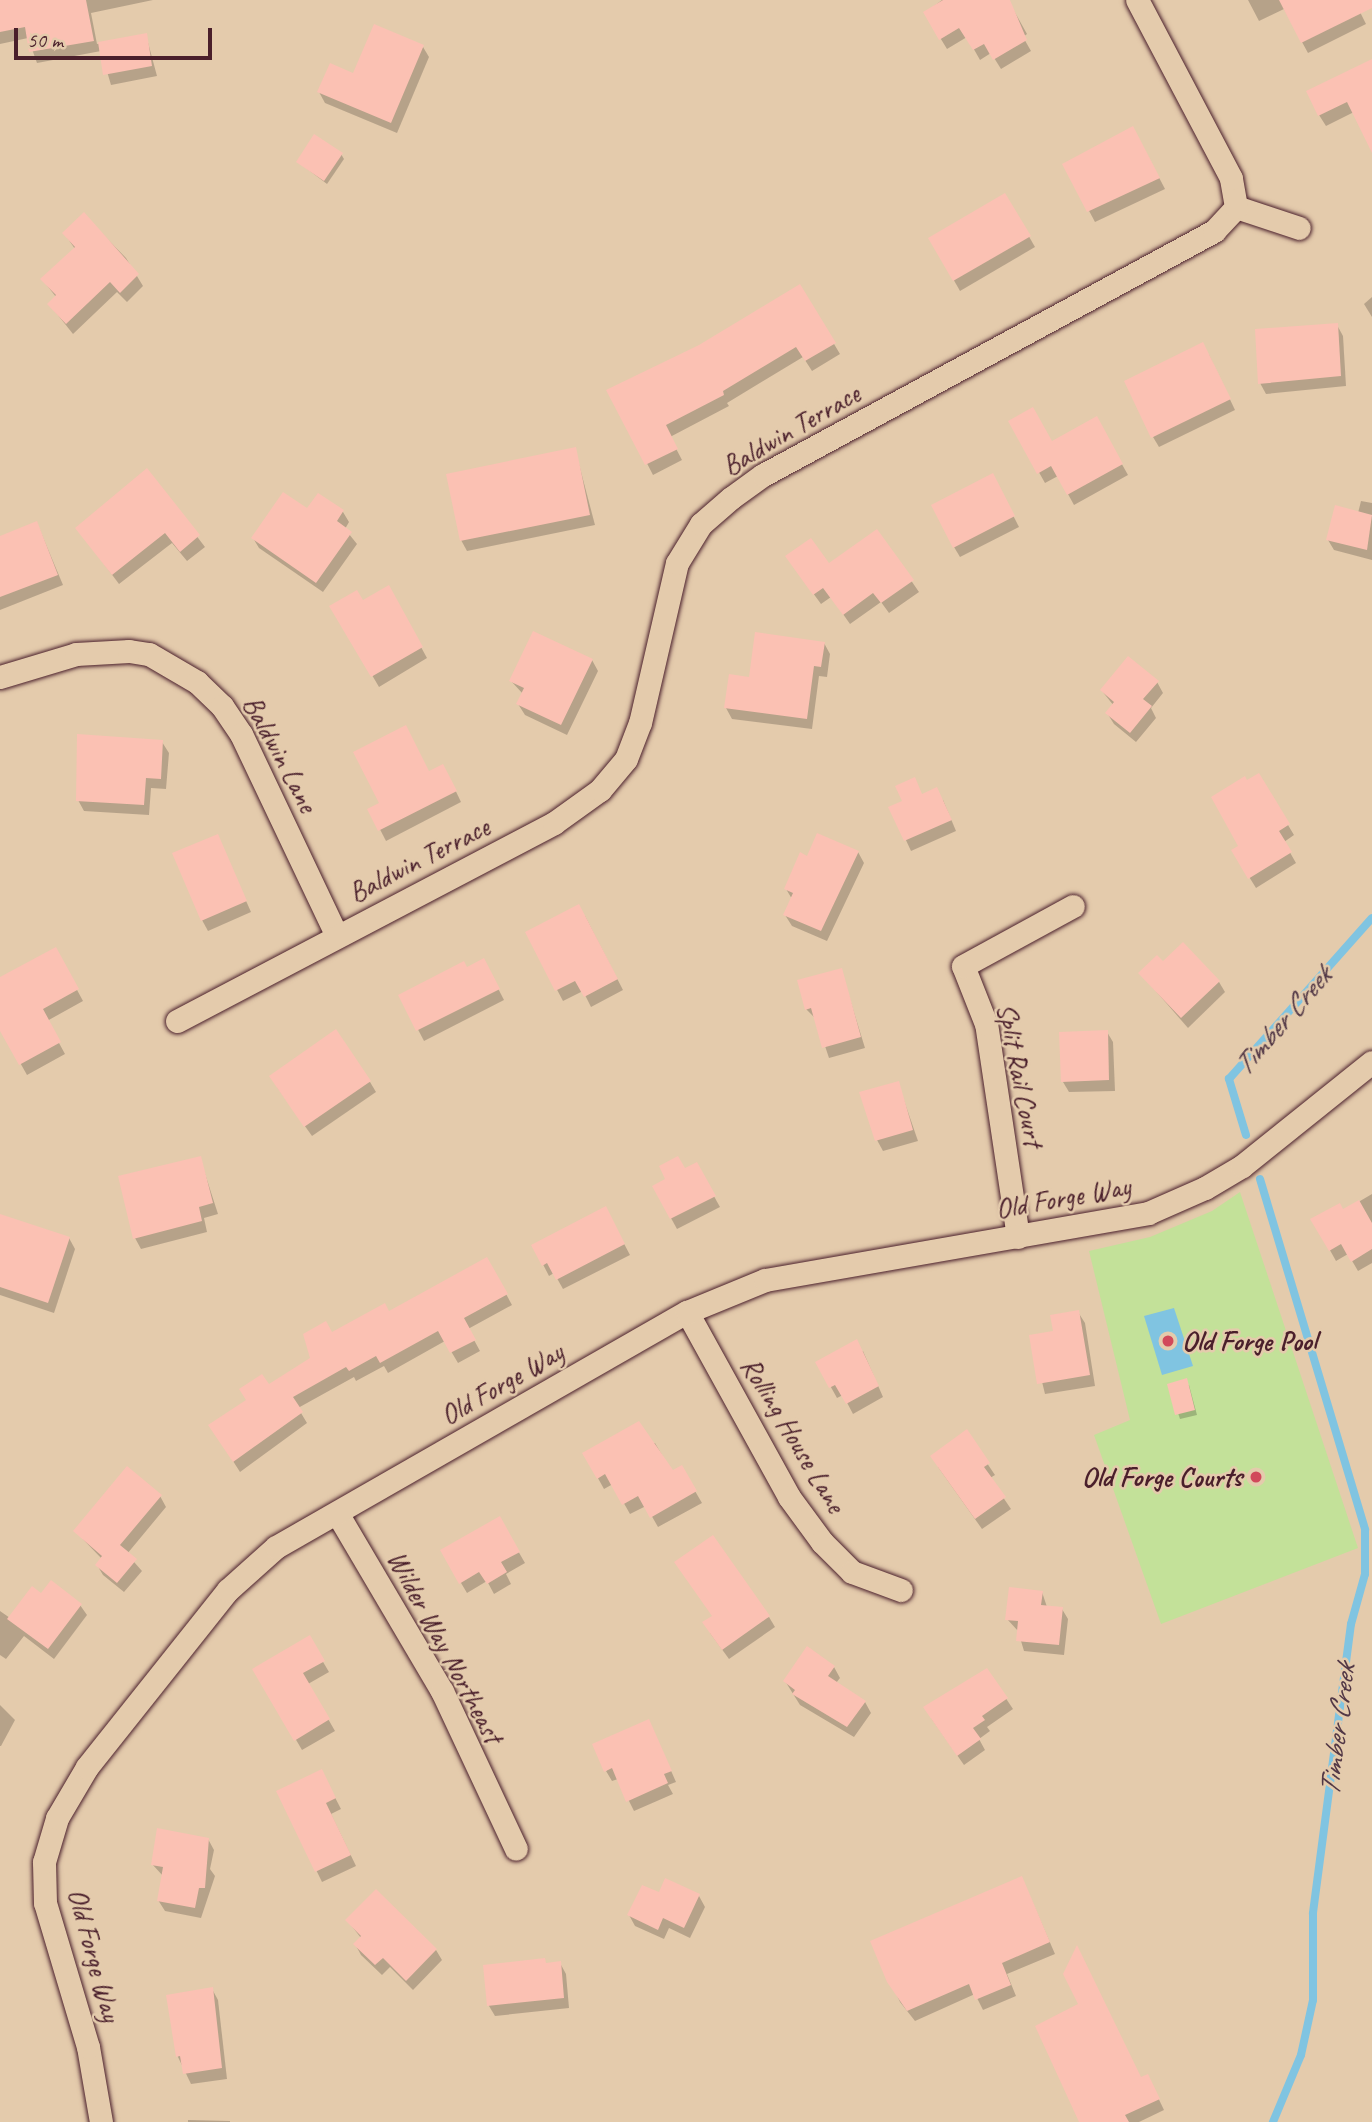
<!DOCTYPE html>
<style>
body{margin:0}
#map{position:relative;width:1372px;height:2122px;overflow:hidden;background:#e4cbac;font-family:Caveat,sans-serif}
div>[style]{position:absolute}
.green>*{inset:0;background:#c3e199}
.water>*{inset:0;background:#80c4e1}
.shadow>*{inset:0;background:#0003}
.stream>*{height:8px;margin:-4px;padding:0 4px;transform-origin:4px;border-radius:4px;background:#80c4e1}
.building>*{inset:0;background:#fbc1b3}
.roads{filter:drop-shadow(0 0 2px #4a1f2b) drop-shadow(0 0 2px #4a1f2b)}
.minor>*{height:23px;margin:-11.5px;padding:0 11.5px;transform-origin:11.5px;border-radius:11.5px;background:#e4cbac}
.dots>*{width:19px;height:19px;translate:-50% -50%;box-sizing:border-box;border:4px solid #e4cbac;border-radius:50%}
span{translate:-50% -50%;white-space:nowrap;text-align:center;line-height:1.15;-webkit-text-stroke:5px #e4cbac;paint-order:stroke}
.street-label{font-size:28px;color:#4a1f2b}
.poi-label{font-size:28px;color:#4a1f2b;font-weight:700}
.left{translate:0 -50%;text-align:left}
.right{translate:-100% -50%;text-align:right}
.water-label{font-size:30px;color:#523846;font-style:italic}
.scale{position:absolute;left:14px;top:28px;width:198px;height:32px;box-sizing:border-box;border:4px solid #4a1f2b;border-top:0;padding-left:9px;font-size:21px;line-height:24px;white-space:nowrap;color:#4a1f2b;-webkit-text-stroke:5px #e4cbac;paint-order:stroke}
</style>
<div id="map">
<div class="green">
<i style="clip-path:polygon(1240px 1192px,1358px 1548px,1161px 1624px,1094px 1435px,1130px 1420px,1089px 1251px,1150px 1237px,1212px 1211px)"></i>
</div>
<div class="water">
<i style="clip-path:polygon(1174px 1308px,1193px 1366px,1162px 1375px,1144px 1316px)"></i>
</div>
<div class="shadow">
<i style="clip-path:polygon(0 0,153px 0,91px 13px,97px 44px,146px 35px,157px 76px,111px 85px,101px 51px,37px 63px,28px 38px,0 44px)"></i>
<i style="clip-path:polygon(942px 0,1008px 0,1027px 34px,1023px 37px,1031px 51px,1001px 69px,991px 53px,980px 60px,967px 37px,947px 49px,925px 13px)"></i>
<i style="clip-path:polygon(1248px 0,1354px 0,1366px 24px,1308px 53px,1284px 9px,1259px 21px)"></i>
<i style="clip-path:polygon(423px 47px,429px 57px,397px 133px,325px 103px,319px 92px)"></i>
<i style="clip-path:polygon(1372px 61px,1372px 136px,1354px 112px,1326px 126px,1319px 115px)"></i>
<i style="clip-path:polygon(1139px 139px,1165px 189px,1095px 222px,1064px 164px)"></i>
<i style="clip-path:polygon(341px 154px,344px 159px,327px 184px,298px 162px)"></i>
<i style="clip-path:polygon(1005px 195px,1035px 247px,960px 291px,930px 238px)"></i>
<i style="clip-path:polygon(84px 215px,126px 258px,143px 286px,127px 302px,117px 292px,73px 334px,49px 304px,56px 297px,42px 279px,75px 249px,64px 233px)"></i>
<i style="clip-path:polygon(800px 287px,840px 354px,812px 371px,803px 357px,727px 403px,729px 406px,670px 437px,682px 460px,653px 475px,609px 390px,700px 346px)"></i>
<i style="clip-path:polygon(1372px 297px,1372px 317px,1364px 304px)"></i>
<i style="clip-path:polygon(1337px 325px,1343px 336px,1346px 386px,1266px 394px,1260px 383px)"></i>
<i style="clip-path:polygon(1209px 355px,1235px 410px,1159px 447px,1153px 437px)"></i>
<i style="clip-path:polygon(1096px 418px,1128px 475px,1074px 505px,1058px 476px,1045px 483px,1010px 421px,1052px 443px)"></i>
<i style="clip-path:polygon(575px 449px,595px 525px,467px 551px,461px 540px)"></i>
<i style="clip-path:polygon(147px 471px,205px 547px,187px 561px,172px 543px,119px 584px,77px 528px)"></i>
<i style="clip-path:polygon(998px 486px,1019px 527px,960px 557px,954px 547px)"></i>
<i style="clip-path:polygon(1361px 501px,1372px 503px,1372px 560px,1334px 550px,1328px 540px,1358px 513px)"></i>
<i style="clip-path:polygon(307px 511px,343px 512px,349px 522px,345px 529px,357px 544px,323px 592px,259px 548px,253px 538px)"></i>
<i style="clip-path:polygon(37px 523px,63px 585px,0 610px,0 538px)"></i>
<i style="clip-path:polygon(877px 531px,919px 592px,889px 613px,881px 602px,850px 624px,831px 597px,821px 604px,794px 567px,828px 566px)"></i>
<i style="clip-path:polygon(388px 587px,427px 658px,379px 687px,332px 607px,363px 602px)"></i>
<i style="clip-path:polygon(824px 643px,830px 654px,827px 677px,819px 676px,812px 729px,732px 719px,726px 708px,751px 679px)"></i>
<i style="clip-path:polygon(592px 660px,598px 671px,567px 735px,525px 715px,518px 704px,523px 694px,511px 681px)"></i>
<i style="clip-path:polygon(1157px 682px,1163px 693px,1151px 708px,1156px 718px,1136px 742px,1114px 724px,1107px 713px,1114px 706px,1102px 691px)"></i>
<i style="clip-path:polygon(162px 742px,169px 753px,166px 789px,151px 788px,149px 815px,84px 811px,78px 800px)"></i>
<i style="clip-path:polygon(429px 773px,449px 777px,461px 802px,386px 841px,370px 810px)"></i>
<i style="clip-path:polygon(1258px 775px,1294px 835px,1284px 842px,1296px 863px,1256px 888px,1233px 851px,1240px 846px,1246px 782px)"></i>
<i style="clip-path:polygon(923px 796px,943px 800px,956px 831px,911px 851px,891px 808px)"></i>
<i style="clip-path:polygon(217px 836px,251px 912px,208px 931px,202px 920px)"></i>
<i style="clip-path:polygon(858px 852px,864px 863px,827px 941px,792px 926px,785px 915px,792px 899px,786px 889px,808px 858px)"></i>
<i style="clip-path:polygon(585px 916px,623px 990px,591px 1007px,583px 991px,563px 1001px,527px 933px)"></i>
<i style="clip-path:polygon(55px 949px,83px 1001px,47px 1021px,65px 1054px,27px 1075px,0 1027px,0 979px)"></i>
<i style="clip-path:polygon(1163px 963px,1219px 982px,1225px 992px,1188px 1028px,1140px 973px)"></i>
<i style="clip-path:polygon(467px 969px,489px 971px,504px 1000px,424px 1041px,400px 995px)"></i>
<i style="clip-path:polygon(841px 970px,865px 1048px,829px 1058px,816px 1019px,806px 1009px)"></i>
<i style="clip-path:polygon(1107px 1032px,1113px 1042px,1115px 1091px,1069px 1092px,1063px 1082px)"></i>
<i style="clip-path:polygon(370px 1082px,376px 1092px,312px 1136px,277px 1087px)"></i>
<i style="clip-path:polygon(898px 1083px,918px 1141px,883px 1151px,877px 1140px)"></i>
<i style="clip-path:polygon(200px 1158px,218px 1214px,204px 1218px,207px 1232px,141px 1249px,135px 1238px)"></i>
<i style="clip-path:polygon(696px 1164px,720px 1207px,677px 1229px,654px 1187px)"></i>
<i style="clip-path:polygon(1372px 1194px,1372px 1263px,1358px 1271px,1348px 1254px,1336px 1261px,1313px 1220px,1343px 1211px)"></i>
<i style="clip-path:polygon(0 1216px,69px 1238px,75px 1249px,54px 1313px,0 1295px)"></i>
<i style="clip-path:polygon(611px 1219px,630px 1255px,563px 1289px,554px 1273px,549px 1276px,533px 1245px)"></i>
<i style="clip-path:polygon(487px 1259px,512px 1305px,468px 1329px,480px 1351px,458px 1363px,445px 1341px,388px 1373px,384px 1366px,356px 1381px,354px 1377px,298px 1408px,307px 1423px,240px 1472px,217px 1436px,269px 1387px,312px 1358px,332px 1335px,388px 1313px)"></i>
<i style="clip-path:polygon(1078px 1312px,1085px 1323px,1095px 1386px,1045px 1394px,1031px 1337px,1055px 1333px)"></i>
<i style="clip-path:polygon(863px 1351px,883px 1397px,853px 1414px,843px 1395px,837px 1398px,817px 1362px)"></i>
<i style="clip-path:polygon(1169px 1385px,1189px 1385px,1197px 1415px,1180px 1419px)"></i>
<i style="clip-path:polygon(966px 1432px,995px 1475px,990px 1478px,1011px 1509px,982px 1529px,938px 1467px)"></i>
<i style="clip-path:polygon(655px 1443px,672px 1472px,681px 1467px,702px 1503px,658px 1527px,646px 1506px,630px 1514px,613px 1484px,604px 1489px,584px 1453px)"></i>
<i style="clip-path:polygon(160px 1496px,166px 1507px,127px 1554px,142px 1571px,124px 1592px,103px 1575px,97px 1565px,102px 1559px,75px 1531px)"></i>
<i style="clip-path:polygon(499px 1518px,525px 1563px,506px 1574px,511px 1584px,494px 1594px,487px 1581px,467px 1593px,442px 1551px)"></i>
<i style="clip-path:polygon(1042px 1592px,1047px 1607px,1062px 1609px,1068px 1619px,1064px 1655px,1024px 1651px,1018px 1631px,1007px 1619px)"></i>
<i style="clip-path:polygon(41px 1596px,80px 1605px,87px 1615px,54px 1659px,24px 1636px,6px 1659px,0 1655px,0 1611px,10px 1618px)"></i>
<i style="clip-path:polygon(769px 1617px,775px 1627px,729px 1659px,710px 1633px)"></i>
<i style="clip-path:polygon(309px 1638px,329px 1672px,308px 1684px,335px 1731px,302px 1750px,255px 1670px)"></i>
<i style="clip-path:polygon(834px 1667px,840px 1678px,836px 1683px,865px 1702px,871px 1713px,854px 1737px,800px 1705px,785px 1681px)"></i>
<i style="clip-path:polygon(987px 1670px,1013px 1709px,987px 1727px,990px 1731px,979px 1739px,985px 1750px,964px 1765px,931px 1718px)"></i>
<i style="clip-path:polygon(0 1705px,15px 1720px,1px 1746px,0 1746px)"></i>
<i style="clip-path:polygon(654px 1732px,676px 1782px,668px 1785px,673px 1794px,634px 1811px,618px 1779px,612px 1781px,606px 1771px)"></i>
<i style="clip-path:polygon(327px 1782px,341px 1809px,331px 1814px,356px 1866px,322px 1882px,278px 1792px)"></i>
<i style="clip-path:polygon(208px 1839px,214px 1850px,210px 1869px,215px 1876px,201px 1918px,165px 1911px,158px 1900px,163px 1876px,152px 1864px)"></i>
<i style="clip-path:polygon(1022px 1878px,1055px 1954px,1007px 1974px,1016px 1996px,983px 2010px,975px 1994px,915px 2021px,900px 2002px,872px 1942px)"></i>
<i style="clip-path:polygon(660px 1895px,699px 1896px,705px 1907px,690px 1938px,669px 1928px,664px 1939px,635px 1926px,629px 1915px)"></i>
<i style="clip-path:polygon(347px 1920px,436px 1950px,442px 1960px,413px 1990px,390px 1967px,382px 1975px,361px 1955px,355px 1944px,361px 1938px)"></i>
<i style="clip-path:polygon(560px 1963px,566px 1974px,569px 2008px,495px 2016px,489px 2006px,485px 1967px)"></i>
<i style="clip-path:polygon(212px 1989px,218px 2000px,227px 2079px,191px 2084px,178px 2057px,168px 1996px)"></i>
<i style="clip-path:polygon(1141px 2079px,1153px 2087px,1164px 2110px,1139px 2122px,1082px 2122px)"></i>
<i style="clip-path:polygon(188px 2120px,230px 2121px,230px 2122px,188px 2122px)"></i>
</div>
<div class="stream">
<i style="left:1246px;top:1135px;width:59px;rotate:-106.9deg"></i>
<i style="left:1229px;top:1079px;width:215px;rotate:-48.4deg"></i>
<i style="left:1260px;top:1179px;width:366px;rotate:73.3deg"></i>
<i style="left:1365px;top:1530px;width:44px;rotate:90deg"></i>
<i style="left:1365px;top:1574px;width:52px;rotate:105.6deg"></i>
<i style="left:1351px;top:1624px;width:292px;rotate:97.5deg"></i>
<i style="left:1313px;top:1914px;width:86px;rotate:90deg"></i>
<i style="left:1313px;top:2000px;width:56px;rotate:102.3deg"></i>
<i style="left:1301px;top:2055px;width:73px;rotate:112.7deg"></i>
</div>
<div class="building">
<i style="clip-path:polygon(0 0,86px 0,94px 41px,29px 52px,25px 27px,0 32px)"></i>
<i style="clip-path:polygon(943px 0,1010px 0,1027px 40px,993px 60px,984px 44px,973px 50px,959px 28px,939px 40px,923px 12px)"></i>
<i style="clip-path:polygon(1279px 0,1372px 0,1372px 8px,1301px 43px)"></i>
<i style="clip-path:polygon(374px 24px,424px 45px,391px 123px,317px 92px,330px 63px,353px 73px)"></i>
<i style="clip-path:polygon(147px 33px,152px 66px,103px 75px,98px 42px)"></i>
<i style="clip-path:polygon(1372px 59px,1372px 153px,1347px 102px,1318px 116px,1306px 91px)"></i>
<i style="clip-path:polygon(1133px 126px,1160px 178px,1087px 212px,1062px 164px)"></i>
<i style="clip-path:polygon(314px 134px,343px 153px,324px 181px,296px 162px)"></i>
<i style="clip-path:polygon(1005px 193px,1031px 236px,953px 281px,928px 238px)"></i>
<i style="clip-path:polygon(84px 212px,139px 274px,120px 293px,110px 282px,66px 324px,47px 304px,56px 295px,40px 279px,75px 247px,62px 233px)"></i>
<i style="clip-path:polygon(800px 284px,836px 343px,805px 361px,796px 347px,723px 391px,724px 395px,666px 425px,678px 449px,645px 465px,606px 390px,699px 345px)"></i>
<i style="clip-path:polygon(1338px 323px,1341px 376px,1258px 384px,1255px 329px)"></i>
<i style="clip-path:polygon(1203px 342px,1231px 399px,1151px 438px,1124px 381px)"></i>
<i style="clip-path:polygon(1033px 407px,1052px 441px,1097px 416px,1123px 464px,1067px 495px,1051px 466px,1037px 474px,1008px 421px)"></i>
<i style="clip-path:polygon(576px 447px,590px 515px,460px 541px,446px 474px)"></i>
<i style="clip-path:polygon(147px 468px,200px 535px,180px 552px,165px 533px,112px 575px,75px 528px)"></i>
<i style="clip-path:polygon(993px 473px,1015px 516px,953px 548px,931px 505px)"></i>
<i style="clip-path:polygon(283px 492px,307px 508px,318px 493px,344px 510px,337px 521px,352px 532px,316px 583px,251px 538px)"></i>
<i style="clip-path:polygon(1335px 505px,1372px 515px,1367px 550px,1326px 540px)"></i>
<i style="clip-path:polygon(37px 521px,58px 575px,0 597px,0 536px)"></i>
<i style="clip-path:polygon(877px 529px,914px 580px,881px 603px,873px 593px,843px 615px,823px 588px,813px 595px,785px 556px,811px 538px,829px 563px)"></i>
<i style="clip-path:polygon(389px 585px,423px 647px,371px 677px,329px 606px,357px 590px,363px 600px)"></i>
<i style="clip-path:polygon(533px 631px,593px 659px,561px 725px,516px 704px,524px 688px,509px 681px)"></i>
<i style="clip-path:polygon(755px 632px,825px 642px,821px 667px,814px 666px,807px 719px,724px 708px,729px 674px,749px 677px)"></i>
<i style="clip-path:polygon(1128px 656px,1159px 681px,1143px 699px,1152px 706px,1130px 733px,1105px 713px,1114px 702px,1100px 690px)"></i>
<i style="clip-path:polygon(406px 725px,429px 771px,443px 764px,457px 791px,378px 831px,367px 809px,379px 803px,353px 752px)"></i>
<i style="clip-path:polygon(77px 734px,163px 740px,161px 779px,146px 778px,144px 805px,76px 801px)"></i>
<i style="clip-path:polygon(1259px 773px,1290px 824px,1279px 831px,1292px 852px,1248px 879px,1231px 850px,1238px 846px,1211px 797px,1245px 776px,1247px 780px)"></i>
<i style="clip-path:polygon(915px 777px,922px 794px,937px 787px,952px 820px,904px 841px,888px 807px,902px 801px,895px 786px)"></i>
<i style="clip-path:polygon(817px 833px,859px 851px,821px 931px,783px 915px,793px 893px,784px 889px,800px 852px,807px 856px)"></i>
<i style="clip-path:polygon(218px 834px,247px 901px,201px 921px,172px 853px)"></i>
<i style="clip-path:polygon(579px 904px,618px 979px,584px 997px,575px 981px,555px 991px,525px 932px)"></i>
<i style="clip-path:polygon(1183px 942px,1220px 981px,1181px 1018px,1138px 973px,1157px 955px,1163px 961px)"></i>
<i style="clip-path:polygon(56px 947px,79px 989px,43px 1009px,61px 1042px,19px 1065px,0 1031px,0 977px)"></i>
<i style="clip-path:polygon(484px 958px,500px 989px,416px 1031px,398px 995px,464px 961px,467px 967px)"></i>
<i style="clip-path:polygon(842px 968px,861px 1037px,822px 1048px,811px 1008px,805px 1010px,797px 980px)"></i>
<i style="clip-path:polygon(336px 1029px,371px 1081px,304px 1127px,269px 1076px)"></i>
<i style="clip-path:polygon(1108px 1030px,1109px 1080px,1061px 1082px,1059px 1032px)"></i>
<i style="clip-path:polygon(899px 1081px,913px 1130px,875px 1141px,859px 1092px)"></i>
<i style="clip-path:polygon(201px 1156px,213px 1203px,199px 1207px,202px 1221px,133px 1239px,118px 1176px)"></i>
<i style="clip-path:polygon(678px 1156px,685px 1168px,697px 1162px,716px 1196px,670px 1219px,652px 1186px,665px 1179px,659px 1166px)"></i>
<i style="clip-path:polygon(1359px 1200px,1372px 1223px,1372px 1249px,1351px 1262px,1341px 1244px,1329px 1251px,1310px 1219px,1340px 1203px,1343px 1209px)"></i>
<i style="clip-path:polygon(606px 1206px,625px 1244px,556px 1280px,547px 1263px,542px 1266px,531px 1245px)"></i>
<i style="clip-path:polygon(0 1214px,70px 1237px,48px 1303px,0 1287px)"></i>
<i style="clip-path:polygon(487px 1257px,508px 1294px,464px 1318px,476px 1340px,450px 1353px,438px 1331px,380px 1363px,376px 1356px,349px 1371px,346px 1367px,293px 1397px,303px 1412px,233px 1462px,208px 1425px,246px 1400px,239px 1389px,262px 1374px,269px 1384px,310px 1358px,303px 1334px,326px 1321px,332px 1332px,385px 1303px,389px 1311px)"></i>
<i style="clip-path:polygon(1079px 1310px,1090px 1375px,1037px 1384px,1029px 1335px,1053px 1331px,1050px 1315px)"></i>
<i style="clip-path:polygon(857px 1339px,879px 1386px,846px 1404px,835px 1385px,829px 1388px,815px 1362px)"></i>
<i style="clip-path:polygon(1187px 1378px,1195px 1410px,1175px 1415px,1167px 1384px)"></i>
<i style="clip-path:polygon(639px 1421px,673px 1470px,682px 1465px,697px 1491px,650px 1518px,638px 1496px,622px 1505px,605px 1474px,597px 1479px,582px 1453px)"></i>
<i style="clip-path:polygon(967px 1429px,990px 1463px,984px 1467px,1006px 1497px,975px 1519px,930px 1456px)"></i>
<i style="clip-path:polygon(127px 1466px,162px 1495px,120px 1545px,137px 1559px,117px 1583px,95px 1565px,102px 1556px,73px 1531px)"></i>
<i style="clip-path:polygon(500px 1516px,520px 1552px,501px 1562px,507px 1572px,487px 1584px,479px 1572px,459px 1584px,440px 1550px)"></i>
<i style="clip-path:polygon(713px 1535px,770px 1616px,722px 1650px,702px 1622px,712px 1616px,674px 1562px)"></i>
<i style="clip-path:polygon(51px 1580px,82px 1604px,48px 1649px,7px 1619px,32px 1586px,41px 1593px)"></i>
<i style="clip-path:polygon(1009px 1587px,1043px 1591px,1041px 1605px,1063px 1607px,1059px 1645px,1016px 1641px,1018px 1621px,1005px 1620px)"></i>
<i style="clip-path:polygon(310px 1635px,325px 1661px,303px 1673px,330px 1719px,294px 1741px,252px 1669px)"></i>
<i style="clip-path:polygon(807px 1646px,835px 1666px,828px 1676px,866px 1701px,847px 1727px,792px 1694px,795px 1690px,783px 1681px)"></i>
<i style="clip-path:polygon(987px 1668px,1008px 1698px,982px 1716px,985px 1720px,973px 1728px,981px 1739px,957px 1756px,923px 1707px)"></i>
<i style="clip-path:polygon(649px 1719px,672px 1771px,664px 1774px,668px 1783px,626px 1802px,612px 1768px,604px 1772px,592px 1744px)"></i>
<i style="clip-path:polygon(322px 1769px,336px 1798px,326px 1803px,351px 1855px,315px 1872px,276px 1791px)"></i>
<i style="clip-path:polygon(157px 1828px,209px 1838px,205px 1888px,199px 1888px,195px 1908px,157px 1901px,163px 1867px,151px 1865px)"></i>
<i style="clip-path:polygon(1022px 1876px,1050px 1942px,1002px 1963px,1011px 1985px,975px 2000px,969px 1984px,907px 2011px,887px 1982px,870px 1941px)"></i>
<i style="clip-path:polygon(665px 1878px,700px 1894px,684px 1928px,663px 1918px,658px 1930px,627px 1915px,642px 1885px,659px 1892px)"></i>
<i style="clip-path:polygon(376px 1889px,437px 1949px,406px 1981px,383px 1958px,375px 1965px,353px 1944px,361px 1936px,345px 1920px)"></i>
<i style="clip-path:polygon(1077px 1945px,1141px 2077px,1148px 2074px,1160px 2099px,1125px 2115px,1129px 2122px,1079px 2122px,1035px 2026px,1078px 2004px,1063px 1974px)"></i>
<i style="clip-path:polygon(545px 1958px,546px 1963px,561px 1961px,564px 1998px,487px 2006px,483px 1965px)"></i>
<i style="clip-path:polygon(213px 1987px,222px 2068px,183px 2074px,180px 2056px,176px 2057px,166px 1995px)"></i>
</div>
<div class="roads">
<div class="minor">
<i style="left:1236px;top:207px;width:66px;rotate:18.4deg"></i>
<i style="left:0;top:677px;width:79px;rotate:-16.8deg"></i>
<i style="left:76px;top:654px;width:53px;rotate:-3.2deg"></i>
<i style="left:129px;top:651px;width:20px;rotate:9deg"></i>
<i style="left:149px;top:654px;width:56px;rotate:30.3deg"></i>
<i style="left:197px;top:682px;width:35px;rotate:44deg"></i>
<i style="left:222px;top:706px;width:34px;rotate:56deg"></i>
<i style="left:241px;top:734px;width:224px;rotate:64.6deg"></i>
<i style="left:177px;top:1021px;width:426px;rotate:-27.7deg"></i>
<i style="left:554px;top:823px;width:57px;rotate:-35.7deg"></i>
<i style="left:600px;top:790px;width:40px;rotate:-50deg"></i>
<i style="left:626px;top:759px;width:39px;rotate:-69deg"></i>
<i style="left:640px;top:723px;width:164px;rotate:-77deg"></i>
<i style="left:677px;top:563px;width:46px;rotate:-58.4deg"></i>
<i style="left:701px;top:524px;width:40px;rotate:-41deg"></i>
<i style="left:731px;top:498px;width:39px;rotate:-36deg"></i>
<i style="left:763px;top:475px;width:513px;rotate:-28.41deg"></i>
<i style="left:1214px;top:231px;width:33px;rotate:-47deg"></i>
<i style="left:1236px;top:207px;width:29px;rotate:-100deg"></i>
<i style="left:1231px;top:178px;width:201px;rotate:-117.8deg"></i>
<i style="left:1018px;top:1237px;width:215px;rotate:-98.5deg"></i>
<i style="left:986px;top:1024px;width:62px;rotate:-111.6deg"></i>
<i style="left:963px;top:966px;width:125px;rotate:-28.6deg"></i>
<i style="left:687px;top:1312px;width:211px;rotate:61.1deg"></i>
<i style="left:789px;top:1497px;width:56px;rotate:53.7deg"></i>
<i style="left:822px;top:1542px;width:42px;rotate:45deg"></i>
<i style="left:852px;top:1572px;width:52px;rotate:20.2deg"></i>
<i style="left:337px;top:1513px;width:207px;rotate:59.5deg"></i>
<i style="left:442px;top:1691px;width:174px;rotate:64.9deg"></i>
<i style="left:101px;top:2122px;width:76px;rotate:-99.8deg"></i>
<i style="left:88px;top:2047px;width:150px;rotate:-106.6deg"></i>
<i style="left:45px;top:1903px;width:41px;rotate:-91.4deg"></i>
<i style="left:44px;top:1862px;width:46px;rotate:-73.5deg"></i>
<i style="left:57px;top:1818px;width:59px;rotate:-59.5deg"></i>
<i style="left:87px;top:1767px;width:226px;rotate:-51.5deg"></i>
<i style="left:228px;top:1590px;width:64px;rotate:-41.9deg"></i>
<i style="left:276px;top:1547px;width:473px;rotate:-29.8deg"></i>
<i style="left:687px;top:1312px;width:84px;rotate:-22.3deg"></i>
<i style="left:765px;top:1280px;width:389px;rotate:-9.9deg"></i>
<i style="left:1148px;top:1213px;width:62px;rotate:-23.7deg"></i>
<i style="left:1205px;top:1188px;width:43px;rotate:-30.7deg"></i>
<i style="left:1242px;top:1166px;width:166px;rotate:-38.7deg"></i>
</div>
</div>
<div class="dots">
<i style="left:1168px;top:1341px;background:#d1495b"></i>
<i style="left:1256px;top:1477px;background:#d1495b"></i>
</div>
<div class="street-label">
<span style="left:791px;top:430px;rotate:-30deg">Baldwin Terrace</span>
<span style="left:280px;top:754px;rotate:62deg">Baldwin Lane</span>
<span style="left:419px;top:860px;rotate:-27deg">Baldwin Terrace</span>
<span style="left:1020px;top:1075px;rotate:79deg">Split Rail Court</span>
<span style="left:1063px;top:1198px;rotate:-10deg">Old Forge Way</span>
<span style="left:502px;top:1384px;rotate:-30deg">Old Forge Way</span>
<span style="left:793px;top:1435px;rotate:59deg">Rolling House Lane</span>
<span style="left:445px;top:1647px;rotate:62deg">Wilder Way Northeast</span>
<span style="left:94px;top:1955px;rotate:75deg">Old Forge Way</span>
</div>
<div class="poi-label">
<span class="left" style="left:1182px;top:1341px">Old Forge Pool</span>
<span class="right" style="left:1242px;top:1477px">Old Forge Courts</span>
</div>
<div class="water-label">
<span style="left:1282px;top:1021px;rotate:-49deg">Timber Creek</span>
<span style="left:1337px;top:1730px;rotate:-83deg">Timber Creek</span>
</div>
<div class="scale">50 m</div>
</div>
